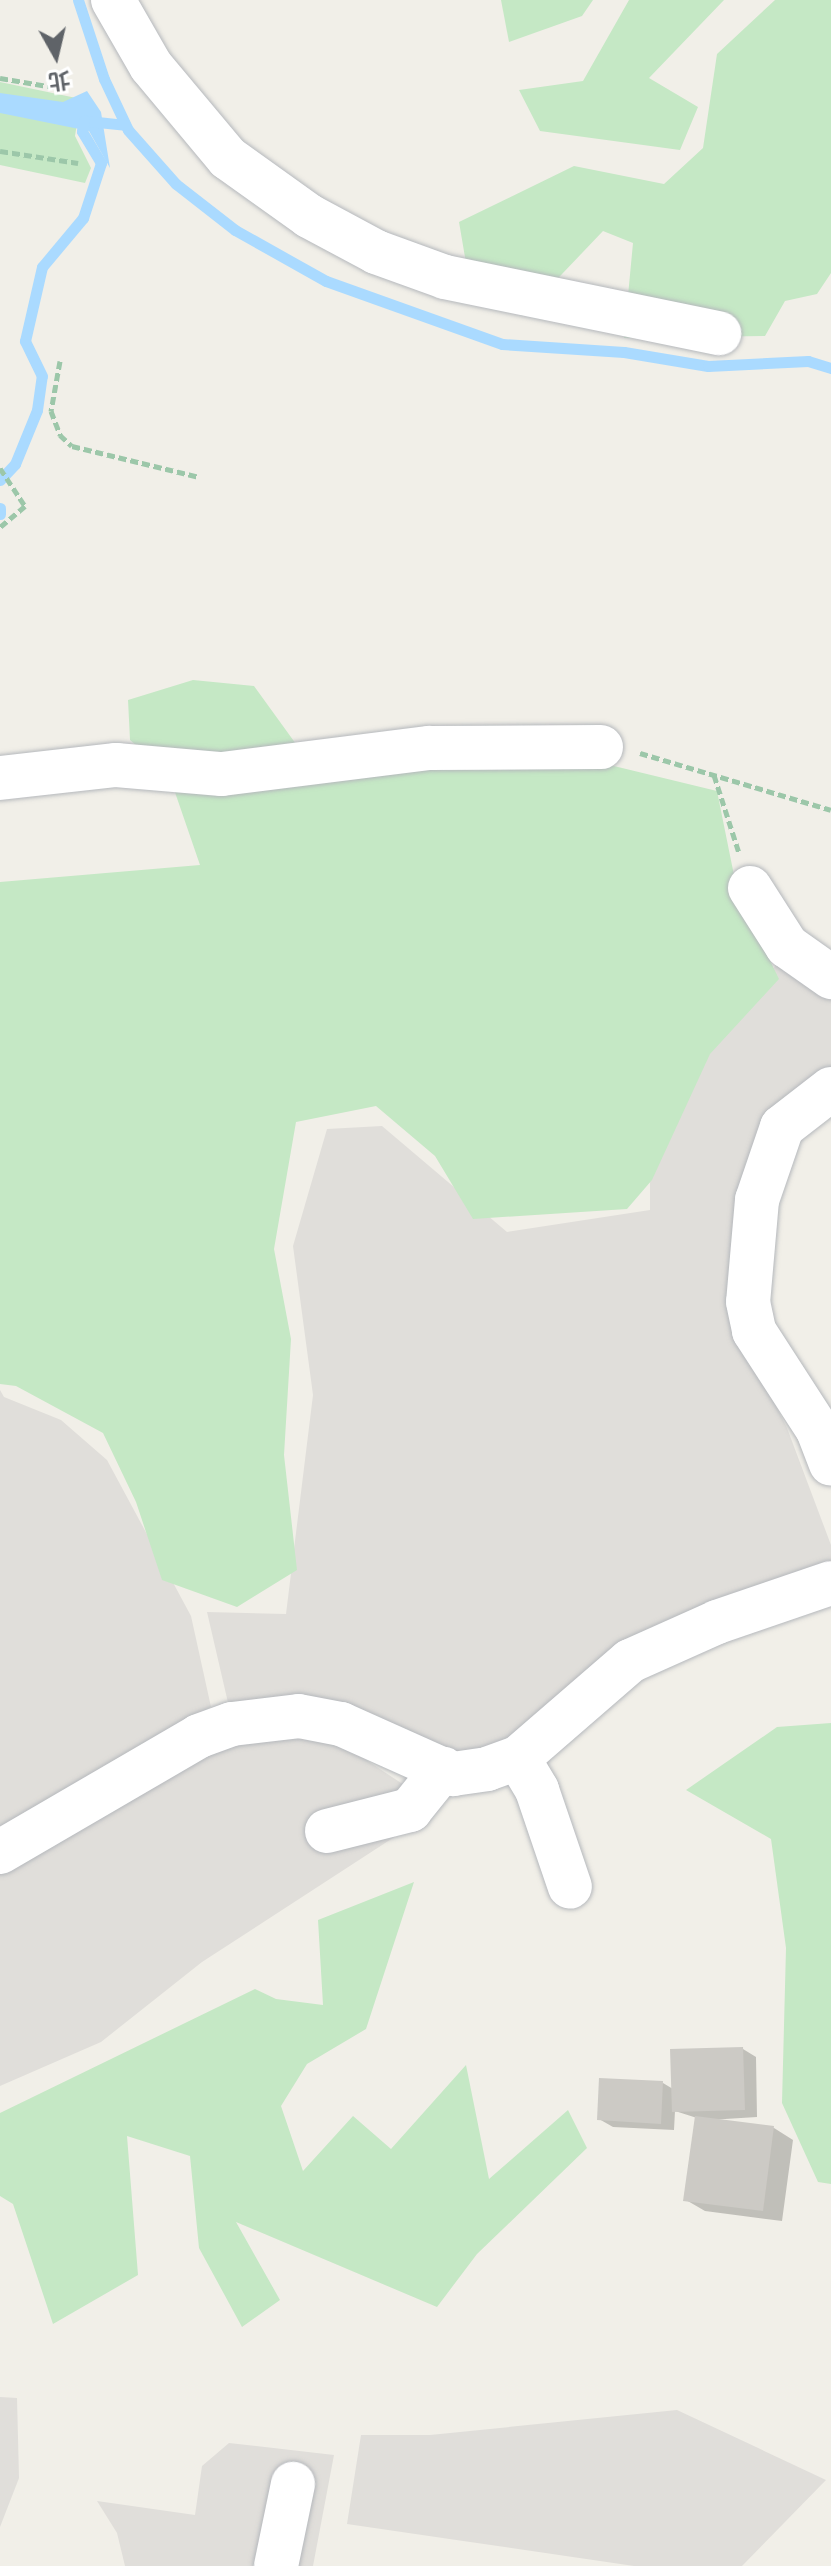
<!DOCTYPE html>
<meta charset="utf-8">
<style>
body{margin:0}
#map{position:relative;width:831px;height:2566px;overflow:hidden;background:#f1efe8;font-family:Arial,"Noto Sans TC",sans-serif}
div>[style]{position:absolute}
.industrial>*{inset:0;background:#e0deda}
.green>*{inset:0;background:#c5e8c5}
.water>*{inset:0;background:#aadaff}
.shadow>*{inset:0;background:#0003}
.stream>*{height:11px;margin:-5.5px;padding:0 5.5px;transform-origin:5.5px;border-radius:5.5px;background:#aadaff}
.building>*{inset:0;background:#cccac5}
.path>*{height:5px;margin-top:-2.5px;transform-origin:0;background:repeating-linear-gradient(90deg,#9cc7a9 0 8px,transparent 0 12px)}
.roads{filter:drop-shadow(0 0 2px #b5b8bc) drop-shadow(0 0 2px #b5b8bc)}
.minor>*{height:44px;margin:-22px;padding:0 22px;transform-origin:22px;border-radius:22px;background:#fff}
span{translate:-50% -50%;white-space:nowrap;text-align:center;line-height:1.15;-webkit-text-stroke:7px #fff;paint-order:stroke}
.north{position:absolute;left:16px;top:16px;width:80px;height:80px;-webkit-text-stroke:6px #fff;paint-order:stroke;rotate:172deg;font-size:22px;font-weight:700;line-height:32px;text-align:center;color:#5f6368}
.north::after{content:'';display:block;margin:auto;width:28px;height:36px;background:#5f6368;clip-path:polygon(50% 0,100% 100%,50% 72%,0 100%)}
</style>
<div id="map">
<div class="industrial">
<i style="clip-path:polygon(785px 957px,831px 994px,831px 1075px,751px 1147px,734px 1241px,742px 1338px,787px 1428px,831px 1545px,831px 1565px,486px 1758px,229px 1707px,207px 1612px,286px 1614px,313px 1395px,293px 1246px,327px 1129px,382px 1126px,507px 1232px,650px 1210px,650px 1086px)"></i>
<i style="clip-path:polygon(0 1390px,4px 1397px,61px 1420px,107px 1460px,191px 1616px,211px 1707px,0 1831px)"></i>
<i style="clip-path:polygon(262px 1733px,345px 1746px,439px 1808px,202px 1962px,101px 2042px,0 2086px,0 1868px,200px 1754px)"></i>
<i style="clip-path:polygon(0 2397px,17px 2398px,19px 2478px,0 2527px)"></i>
<i style="clip-path:polygon(677px 2410px,826px 2480px,742px 2566px,634px 2566px,347px 2524px,361px 2435px,430px 2435px)"></i>
<i style="clip-path:polygon(229px 2443px,334px 2455px,313px 2566px,125px 2566px,117px 2533px,97px 2501px,195px 2515px,202px 2466px)"></i>
</div>
<div class="green">
<i style="clip-path:polygon(501px 0,593px 0,582px 16px,509px 42px)"></i>
<i style="clip-path:polygon(629px 0,724px 0,649px 78px,698px 107px,680px 150px,540px 131px,519px 90px,583px 81px)"></i>
<i style="clip-path:polygon(775px 0,831px 0,831px 273px,817px 294px,785px 301px,765px 336px,624px 338px,633px 243px,603px 231px,522px 316px,466px 263px,459px 222px,574px 166px,664px 184px,703px 148px,717px 54px)"></i>
<i style="clip-path:polygon(0 82px,81px 99px,75px 136px,91px 168px,85px 183px,0 165px)"></i>
<i style="clip-path:polygon(193px 680px,254px 686px,309px 762px,552px 751px,717px 791px,738px 895px,779px 979px,710px 1054px,652px 1180px,627px 1209px,473px 1219px,435px 1156px,376px 1106px,296px 1122px,274px 1249px,291px 1339px,284px 1455px,297px 1570px,237px 1607px,162px 1580px,136px 1502px,103px 1433px,16px 1386px,0 1384px,0 882px,200px 865px,168px 772px,130px 740px,128px 700px)"></i>
<i style="clip-path:polygon(831px 1723px,831px 2184px,818px 2182px,782px 2103px,786px 1948px,771px 1839px,686px 1790px,777px 1727px)"></i>
<i style="clip-path:polygon(414px 1882px,366px 2029px,307px 2064px,281px 2106px,303px 2171px,353px 2116px,391px 2149px,466px 2065px,489px 2179px,568px 2110px,587px 2148px,477px 2254px,437px 2307px,236px 2222px,280px 2300px,242px 2327px,199px 2248px,190px 2156px,127px 2136px,138px 2275px,53px 2324px,13px 2204px,0 2196px,0 2113px,255px 1989px,276px 1999px,323px 2005px,318px 1920px)"></i>
</div>
<div class="water">
<i style="clip-path:polygon(87px 91px,101px 112px,110px 168px,89px 131px,0 113px,0 93px,63px 102px)"></i>
</div>
<div class="shadow">
<i style="clip-path:polygon(743px 2049px,756px 2057px,757px 2117px,709px 2120px,774px 2128px,793px 2140px,782px 2221px,705px 2211px,686px 2200px,697px 2118px,675px 2111px,674px 2130px,613px 2127px,599px 2119px,663px 2083px,673px 2089px)"></i>
</div>
<div class="stream">
<i style="left:78px;top:0;width:83px;rotate:71.8deg"></i>
<i style="left:104px;top:79px;width:56px;rotate:64.8deg"></i>
<i style="left:128px;top:130px;width:72px;rotate:48.4deg"></i>
<i style="left:176px;top:184px;width:75px;rotate:37.9deg"></i>
<i style="left:235px;top:230px;width:104px;rotate:29.3deg"></i>
<i style="left:326px;top:281px;width:187px;rotate:19.7deg"></i>
<i style="left:502px;top:344px;width:122px;rotate:3.8deg"></i>
<i style="left:624px;top:352px;width:85px;rotate:9.5deg"></i>
<i style="left:708px;top:366px;width:100px;rotate:-2.9deg"></i>
<i style="left:808px;top:361px;width:24px;rotate:17deg"></i>
<i style="left:88px;top:121px;width:37px;rotate:6deg"></i>
<i style="left:0;top:480px;width:22px;rotate:-47deg"></i>
<i style="left:15px;top:464px;width:58px;rotate:-67.8deg"></i>
<i style="left:37px;top:410px;width:34px;rotate:-82deg"></i>
<i style="left:42px;top:376px;width:39px;rotate:-116deg"></i>
<i style="left:25px;top:341px;width:76px;rotate:-77.1deg"></i>
<i style="left:42px;top:267px;width:64px;rotate:-50.1deg"></i>
<i style="left:83px;top:218px;width:58px;rotate:-71.9deg"></i>
<i style="left:101px;top:163px;width:37px;rotate:-121deg"></i>
<i style="left:82px;top:131px;width:11px;rotate:-80deg"></i>
<i style="left:0;top:508px;width:6px;rotate:90deg"></i>
</div>
<div class="building">
<i style="clip-path:polygon(743px 2047px,745px 2110px,672px 2112px,670px 2049px)"></i>
<i style="clip-path:polygon(599px 2078px,663px 2081px,661px 2124px,597px 2120px)"></i>
<i style="clip-path:polygon(695px 2116px,774px 2126px,763px 2211px,683px 2201px)"></i>
</div>
<div class="path">
<i style="left:0;top:78px;width:60px;rotate:9.6deg"></i>
<i style="left:0;top:151px;width:79px;rotate:8.7deg"></i>
<i style="left:60px;top:361px;width:51px;rotate:100.2deg"></i>
<i style="left:51px;top:411px;width:26px;rotate:69deg"></i>
<i style="left:60px;top:435px;width:16px;rotate:43deg"></i>
<i style="left:72px;top:446px;width:131px;rotate:13.7deg"></i>
<i style="left:0;top:468px;width:45px;rotate:56.7deg"></i>
<i style="left:25px;top:506px;width:33px;rotate:140deg"></i>
<i style="left:640px;top:753px;width:199px;rotate:16.6deg"></i>
<i style="left:714px;top:775px;width:82px;rotate:72.2deg"></i>
</div>
<div class="roads">
<div class="minor">
<i style="left:113px;top:0;width:76px;rotate:60.1deg"></i>
<i style="left:151px;top:66px;width:120px;rotate:50.1deg"></i>
<i style="left:228px;top:158px;width:100px;rotate:35.6deg"></i>
<i style="left:309px;top:216px;width:76px;rotate:28.2deg"></i>
<i style="left:376px;top:252px;width:73px;rotate:19.9deg"></i>
<i style="left:445px;top:277px;width:280px;rotate:11.6deg"></i>
<i style="left:0;top:778px;width:117px;rotate:-6.4deg"></i>
<i style="left:116px;top:765px;width:106px;rotate:4.9deg"></i>
<i style="left:222px;top:774px;width:209px;rotate:-7.2deg"></i>
<i style="left:429px;top:748px;width:172px;rotate:-0.3deg"></i>
<i style="left:750px;top:888px;width:69px;rotate:57.5deg"></i>
<i style="left:787px;top:946px;width:54px;rotate:35.2deg"></i>
<i style="left:831px;top:1089px;width:62px;rotate:142.2deg"></i>
<i style="left:782px;top:1127px;width:77px;rotate:108.9deg"></i>
<i style="left:757px;top:1200px;width:102px;rotate:95deg"></i>
<i style="left:748px;top:1302px;width:30px;rotate:78deg"></i>
<i style="left:754px;top:1331px;width:118px;rotate:57.1deg"></i>
<i style="left:818px;top:1430px;width:36px;rotate:69deg"></i>
<i style="left:518px;top:1758px;width:37px;rotate:59deg"></i>
<i style="left:537px;top:1790px;width:102px;rotate:71.2deg"></i>
<i style="left:327px;top:1831px;width:86px;rotate:-14.2deg"></i>
<i style="left:410px;top:1810px;width:53px;rotate:-51.2deg"></i>
<i style="left:0;top:1852px;width:230px;rotate:-30.2deg"></i>
<i style="left:199px;top:1736px;width:35px;rotate:-20deg"></i>
<i style="left:232px;top:1724px;width:67px;rotate:-6.8deg"></i>
<i style="left:299px;top:1716px;width:43px;rotate:10.8deg"></i>
<i style="left:341px;top:1724px;width:123px;rotate:24.1deg"></i>
<i style="left:453px;top:1774px;width:34px;rotate:-8deg"></i>
<i style="left:487px;top:1769px;width:33px;rotate:-20deg"></i>
<i style="left:518px;top:1758px;width:148px;rotate:-40.9deg"></i>
<i style="left:630px;top:1661px;width:95px;rotate:-24.1deg"></i>
<i style="left:717px;top:1622px;width:120px;rotate:-18.9deg"></i>
<i style="left:276px;top:2566px;width:84px;rotate:-78.3deg"></i>
</div>
</div>
<div class="north">北</div>
</div>
